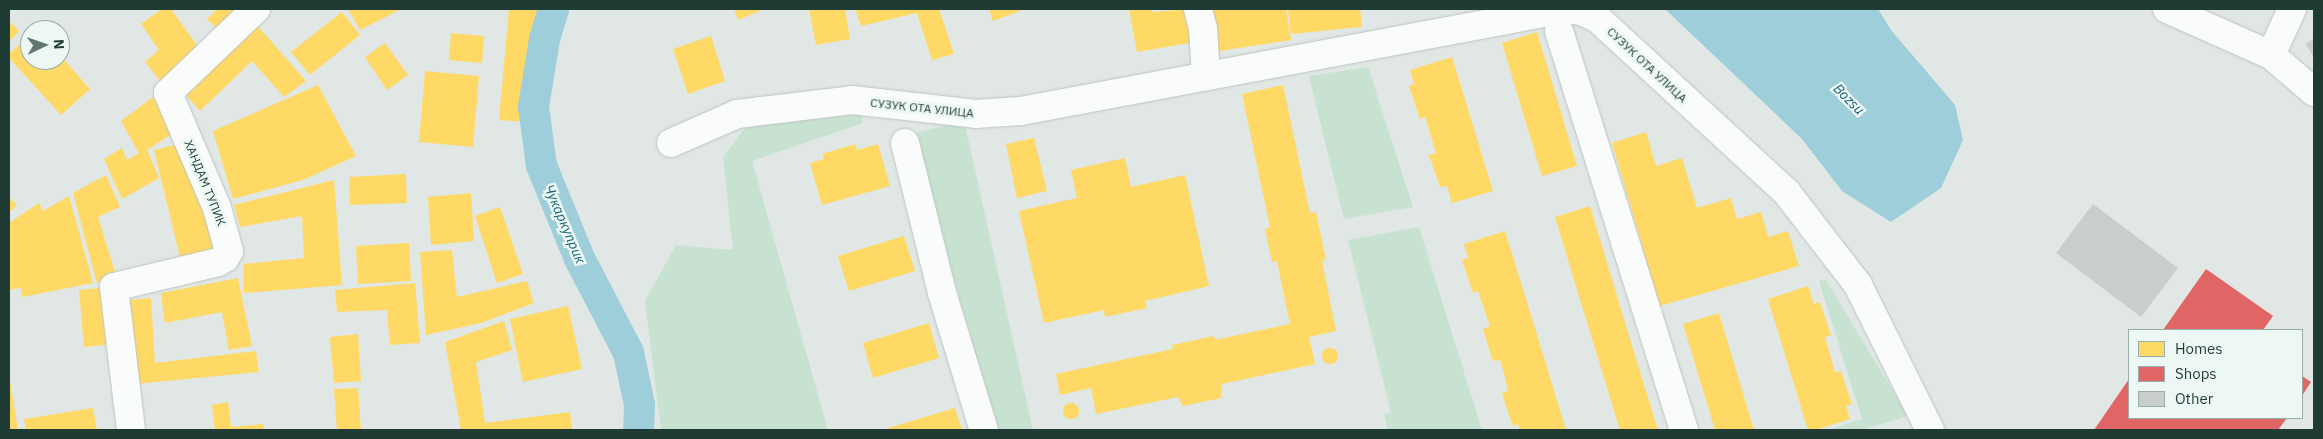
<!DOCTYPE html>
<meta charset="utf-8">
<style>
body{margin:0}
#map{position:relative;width:2323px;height:439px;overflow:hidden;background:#e0e7e4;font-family:"IBM Plex Sans",sans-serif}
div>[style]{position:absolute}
.green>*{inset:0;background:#c8e2d1}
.water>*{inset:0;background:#9dced9}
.homes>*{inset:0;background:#ffd966}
.round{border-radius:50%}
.shops>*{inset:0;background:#e06666}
.canal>*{height:31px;margin:-15.5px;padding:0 15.5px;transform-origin:15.5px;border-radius:15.5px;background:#9dced9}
.building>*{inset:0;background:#c7cecb}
.roads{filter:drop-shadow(0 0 1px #bdc4c1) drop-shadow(0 0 1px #bdc4c1)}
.minor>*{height:28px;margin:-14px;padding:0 14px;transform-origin:14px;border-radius:14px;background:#fafbfb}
span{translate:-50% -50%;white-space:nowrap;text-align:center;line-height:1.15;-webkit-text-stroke:5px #edf7f3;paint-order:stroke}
.street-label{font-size:12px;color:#1e3b34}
.water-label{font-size:14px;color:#15647a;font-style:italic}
.frame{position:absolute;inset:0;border:10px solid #1e3b34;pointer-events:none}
.legend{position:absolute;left:2128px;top:329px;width:175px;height:90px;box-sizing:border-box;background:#edf7f3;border:1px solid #9aaca7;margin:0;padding:6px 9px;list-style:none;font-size:15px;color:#1e3b34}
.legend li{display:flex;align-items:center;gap:10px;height:25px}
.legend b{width:25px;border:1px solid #9aaca7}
.north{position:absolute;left:20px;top:20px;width:50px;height:50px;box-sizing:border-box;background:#edf7f3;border:1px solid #9aaca7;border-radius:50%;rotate:87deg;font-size:14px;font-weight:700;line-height:20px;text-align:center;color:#1e3b34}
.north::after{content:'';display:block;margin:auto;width:18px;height:22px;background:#627772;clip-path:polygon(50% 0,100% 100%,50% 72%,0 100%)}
</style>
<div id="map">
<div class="green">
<i style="clip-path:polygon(1368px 67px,1413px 207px,1344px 219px,1309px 76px)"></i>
<i style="clip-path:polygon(860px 106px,863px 123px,752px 161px,828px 430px,661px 430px,645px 301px,676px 245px,733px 250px,723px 157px,749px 123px)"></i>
<i style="clip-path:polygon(964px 121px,1033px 430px,998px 430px,912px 134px)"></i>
<i style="clip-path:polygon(1419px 227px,1482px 430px,1388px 430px,1384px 414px,1391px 412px,1348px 240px)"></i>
<i style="clip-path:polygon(1826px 280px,1908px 416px,1861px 430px,1828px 430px,1862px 419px,1819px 281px)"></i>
</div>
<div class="water">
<i style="clip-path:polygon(1665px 9px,1878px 9px,1891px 30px,1955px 105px,1963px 140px,1941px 188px,1891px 222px,1842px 191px,1802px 139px)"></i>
</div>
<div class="homes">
<i style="clip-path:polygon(162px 9px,171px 9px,204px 55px,163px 85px,145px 62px,159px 50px,141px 24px)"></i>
<i style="clip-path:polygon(217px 9px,243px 9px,222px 33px,207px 19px)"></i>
<i style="clip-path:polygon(348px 9px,401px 9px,360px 30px)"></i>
<i style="clip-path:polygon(509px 9px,538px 9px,526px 122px,499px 120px)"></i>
<i style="clip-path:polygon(734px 9px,762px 9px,762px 10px,738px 20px)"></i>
<i style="clip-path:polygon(809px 9px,845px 9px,850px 39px,816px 45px)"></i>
<i style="clip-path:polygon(855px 9px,939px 9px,954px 54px,932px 60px,917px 13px,861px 26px)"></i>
<i style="clip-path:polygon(989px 9px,1019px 9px,1020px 11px,993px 21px)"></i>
<i style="clip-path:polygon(1129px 9px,1152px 9px,1152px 12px,1192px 9px,1195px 42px,1137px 52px)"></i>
<i style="clip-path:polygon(1208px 9px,1286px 9px,1291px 40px,1213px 52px)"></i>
<i style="clip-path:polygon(1288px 9px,1360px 9px,1362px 27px,1291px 34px)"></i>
<i style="clip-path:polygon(342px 12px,360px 35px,310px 75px,291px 52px)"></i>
<i style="clip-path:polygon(9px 21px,19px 31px,9px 42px)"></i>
<i style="clip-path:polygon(255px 23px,306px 81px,284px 97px,252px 61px,200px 111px,181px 89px)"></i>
<i style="clip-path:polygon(1537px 32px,1577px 166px,1542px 176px,1502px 43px)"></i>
<i style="clip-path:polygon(451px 33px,484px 36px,482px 63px,449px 60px)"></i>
<i style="clip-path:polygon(30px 34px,30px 60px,60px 60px,60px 55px,90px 89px,61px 115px,9px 58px,9px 54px)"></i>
<i style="clip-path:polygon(711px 36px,725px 81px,688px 94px,673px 49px)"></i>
<i style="clip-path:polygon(385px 43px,408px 75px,387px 90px,365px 57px)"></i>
<i style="clip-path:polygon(1452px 57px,1493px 191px,1452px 203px,1447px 186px,1440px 187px,1429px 155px,1436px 153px,1425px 117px,1420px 119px,1409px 86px,1414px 84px,1410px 70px)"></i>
<i style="clip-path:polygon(425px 71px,479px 76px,473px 147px,419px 142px)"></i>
<i style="clip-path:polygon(318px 85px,356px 156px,303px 180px,233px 199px,213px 131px)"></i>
<i style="clip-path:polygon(1283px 85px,1310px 213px,1316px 212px,1326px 260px,1322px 261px,1336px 331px,1309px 337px,1315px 364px,1222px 384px,1221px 398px,1183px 406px,1178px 397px,1096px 414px,1091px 388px,1060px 395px,1056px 374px,1173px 349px,1172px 345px,1214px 336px,1215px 340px,1290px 324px,1277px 261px,1272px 262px,1265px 229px,1270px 227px,1242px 94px)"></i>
<i style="clip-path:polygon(153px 97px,178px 130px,147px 150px,159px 178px,122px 199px,104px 159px,122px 148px,127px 160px,139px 153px,121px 121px)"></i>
<i style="clip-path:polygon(1646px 132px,1656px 166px,1682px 158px,1697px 208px,1731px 198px,1737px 219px,1761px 212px,1768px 237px,1788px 231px,1799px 266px,1660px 306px,1612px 143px)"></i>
<i style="clip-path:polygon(1034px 138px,1047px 191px,1017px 198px,1006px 144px)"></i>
<i style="clip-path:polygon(187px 142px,214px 253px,181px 261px,154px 150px)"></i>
<i style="clip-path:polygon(855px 144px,857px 150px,878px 144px,890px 186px,822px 205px,810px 163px,824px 159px,822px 154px)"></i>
<i style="clip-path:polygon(1125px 158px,1131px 187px,1185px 175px,1209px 286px,1145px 301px,1147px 308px,1105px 317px,1104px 310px,1044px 323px,1019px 211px,1077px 198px,1071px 170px)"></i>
<i style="clip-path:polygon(406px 174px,407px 203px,350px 205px,349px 177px)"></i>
<i style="clip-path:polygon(106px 175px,120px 207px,98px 217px,117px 278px,97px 283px,73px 193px)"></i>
<i style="clip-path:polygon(334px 180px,342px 285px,244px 293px,243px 264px,304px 258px,302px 216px,240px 227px,234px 205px)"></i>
<i style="clip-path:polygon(471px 193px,474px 241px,431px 245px,428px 197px)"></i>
<i style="clip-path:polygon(69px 196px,93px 283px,22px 297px,21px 288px,9px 290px,9px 223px,39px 203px,43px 211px)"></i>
<i style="clip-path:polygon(9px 197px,17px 205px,9px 213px)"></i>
<i style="clip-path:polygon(1590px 206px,1630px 339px,1658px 430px,1620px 430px,1575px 283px,1555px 217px)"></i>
<i style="clip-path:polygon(500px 207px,523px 274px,497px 283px,475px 216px)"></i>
<i style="clip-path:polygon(1505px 231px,1535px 328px,1566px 430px,1520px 430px,1518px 424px,1513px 426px,1507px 409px,1502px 393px,1508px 391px,1505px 377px,1500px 360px,1493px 361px,1483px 329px,1490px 326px,1478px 291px,1473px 293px,1462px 260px,1468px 258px,1464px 244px)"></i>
<i style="clip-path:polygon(904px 236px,915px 271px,849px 291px,838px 256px)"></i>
<i style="clip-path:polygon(409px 243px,411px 281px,358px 284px,356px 246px)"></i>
<i style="clip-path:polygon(452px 250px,457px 297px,527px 281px,534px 303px,481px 323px,426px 335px,420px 252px)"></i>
<i style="clip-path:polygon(238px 278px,252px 346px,229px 350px,222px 312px,165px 323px,161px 293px)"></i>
<i style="clip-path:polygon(415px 283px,420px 343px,390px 345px,387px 310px,337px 312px,335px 290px)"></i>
<i style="clip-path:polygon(1808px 286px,1814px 304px,1820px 302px,1831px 335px,1825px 337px,1835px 372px,1841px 371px,1852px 404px,1846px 406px,1850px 419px,1816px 430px,1808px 430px,1768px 299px)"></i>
<i style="clip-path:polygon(110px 287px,115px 344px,84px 347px,79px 290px)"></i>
<i style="clip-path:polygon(151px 298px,155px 363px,256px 351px,259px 372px,135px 384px,129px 300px)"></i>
<i style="clip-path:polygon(568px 306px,582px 369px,523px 382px,510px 319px)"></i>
<i style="clip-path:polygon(1719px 313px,1739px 380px,1754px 430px,1715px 430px,1683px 324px)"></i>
<i style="clip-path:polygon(504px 321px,512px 350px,476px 362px,485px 423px,570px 412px,572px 430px,461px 430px,445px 342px)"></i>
<i style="clip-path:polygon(929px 323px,939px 358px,873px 378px,863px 343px)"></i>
<i style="clip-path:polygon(358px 334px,361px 381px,334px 383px,330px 337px)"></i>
<i class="round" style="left:1322px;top:348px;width:16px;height:16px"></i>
<i style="clip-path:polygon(9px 381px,10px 381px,18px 430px,9px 430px)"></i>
<i style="clip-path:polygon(358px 388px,361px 430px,337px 430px,334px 389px)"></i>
<i style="clip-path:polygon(228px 402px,231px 427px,263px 424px,264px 430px,215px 430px,212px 405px)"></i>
<i class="round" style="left:1063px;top:403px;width:16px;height:16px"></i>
<i style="clip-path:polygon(93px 408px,97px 430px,26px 430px,24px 419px)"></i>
<i style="clip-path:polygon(955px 408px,962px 430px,889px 430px,888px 428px)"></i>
</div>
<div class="shops">
<i style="clip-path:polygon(2206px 269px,2273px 316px,2263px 330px,2163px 330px)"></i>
<i style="clip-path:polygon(2302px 376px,2311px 382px,2302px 396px)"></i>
<i style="clip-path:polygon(2129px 379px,2129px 418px,2287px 418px,2278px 430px,2094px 430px)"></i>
</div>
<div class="canal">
<i style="left:553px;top:9px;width:31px;rotate:107deg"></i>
<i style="left:544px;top:39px;width:68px;rotate:99.3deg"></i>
<i style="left:533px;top:106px;width:60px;rotate:82.3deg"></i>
<i style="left:541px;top:165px;width:100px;rotate:67.8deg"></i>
<i style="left:579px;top:258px;width:106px;rotate:62.5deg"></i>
<i style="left:628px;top:352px;width:53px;rotate:78.1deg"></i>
<i style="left:639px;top:404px;width:26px;rotate:92deg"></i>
</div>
<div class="building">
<i style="clip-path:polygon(2314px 38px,2314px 58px,2306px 44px)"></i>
<i style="clip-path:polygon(2093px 204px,2178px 268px,2141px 317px,2056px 253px)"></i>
</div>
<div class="roads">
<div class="minor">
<i style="left:1198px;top:9px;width:21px;rotate:76deg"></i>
<i style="left:1203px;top:29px;width:47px;rotate:86.3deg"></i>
<i style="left:2167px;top:9px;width:114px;rotate:23.9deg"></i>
<i style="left:2271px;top:55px;width:57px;rotate:40.7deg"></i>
<i style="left:1559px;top:31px;width:418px;rotate:72.6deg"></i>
<i style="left:2271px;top:55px;width:51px;rotate:-65.5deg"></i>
<i style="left:671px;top:143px;width:72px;rotate:-23.7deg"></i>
<i style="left:737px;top:114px;width:116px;rotate:-6.9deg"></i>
<i style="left:852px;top:100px;width:125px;rotate:6.4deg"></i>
<i style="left:976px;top:114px;width:45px;rotate:-3.8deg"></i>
<i style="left:1021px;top:111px;width:553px;rotate:-10.62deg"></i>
<i style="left:1565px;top:9px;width:16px;rotate:7deg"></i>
<i style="left:1581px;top:11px;width:17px;rotate:24deg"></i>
<i style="left:1597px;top:18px;width:258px;rotate:42.6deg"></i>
<i style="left:1787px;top:193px;width:116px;rotate:52.3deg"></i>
<i style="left:1858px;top:285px;width:162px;rotate:63.6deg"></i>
<i style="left:905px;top:143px;width:154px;rotate:76.1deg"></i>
<i style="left:942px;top:293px;width:143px;rotate:73deg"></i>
<i style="left:131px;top:430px;width:144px;rotate:-96.8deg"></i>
<i style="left:114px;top:287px;width:107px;rotate:-13.5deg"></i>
<i style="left:218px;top:262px;width:8px;rotate:-30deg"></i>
<i style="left:225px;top:258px;width:8px;rotate:-60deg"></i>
<i style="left:229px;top:251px;width:45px;rotate:-105.6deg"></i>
<i style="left:217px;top:208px;width:125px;rotate:-113.1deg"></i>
<i style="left:168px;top:93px;width:122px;rotate:-43.7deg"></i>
</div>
</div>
<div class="street-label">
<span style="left:1647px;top:65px;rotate:43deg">СУЗУК ОТА УЛИЦА</span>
<span style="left:922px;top:108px;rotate:6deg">СУЗУК ОТА УЛИЦА</span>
<span style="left:205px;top:183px;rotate:68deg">ХАНДАМ ТУПИК</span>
</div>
<div class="water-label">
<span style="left:1849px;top:99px;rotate:45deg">Bozsu</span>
<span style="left:565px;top:224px;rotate:67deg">Чукаркуприк</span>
</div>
<div class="frame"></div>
<ul class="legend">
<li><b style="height:14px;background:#ffd966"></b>Homes</li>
<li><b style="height:14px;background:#e06666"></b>Shops</li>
<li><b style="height:14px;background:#c7cecb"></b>Other</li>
</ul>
<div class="north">N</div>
</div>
